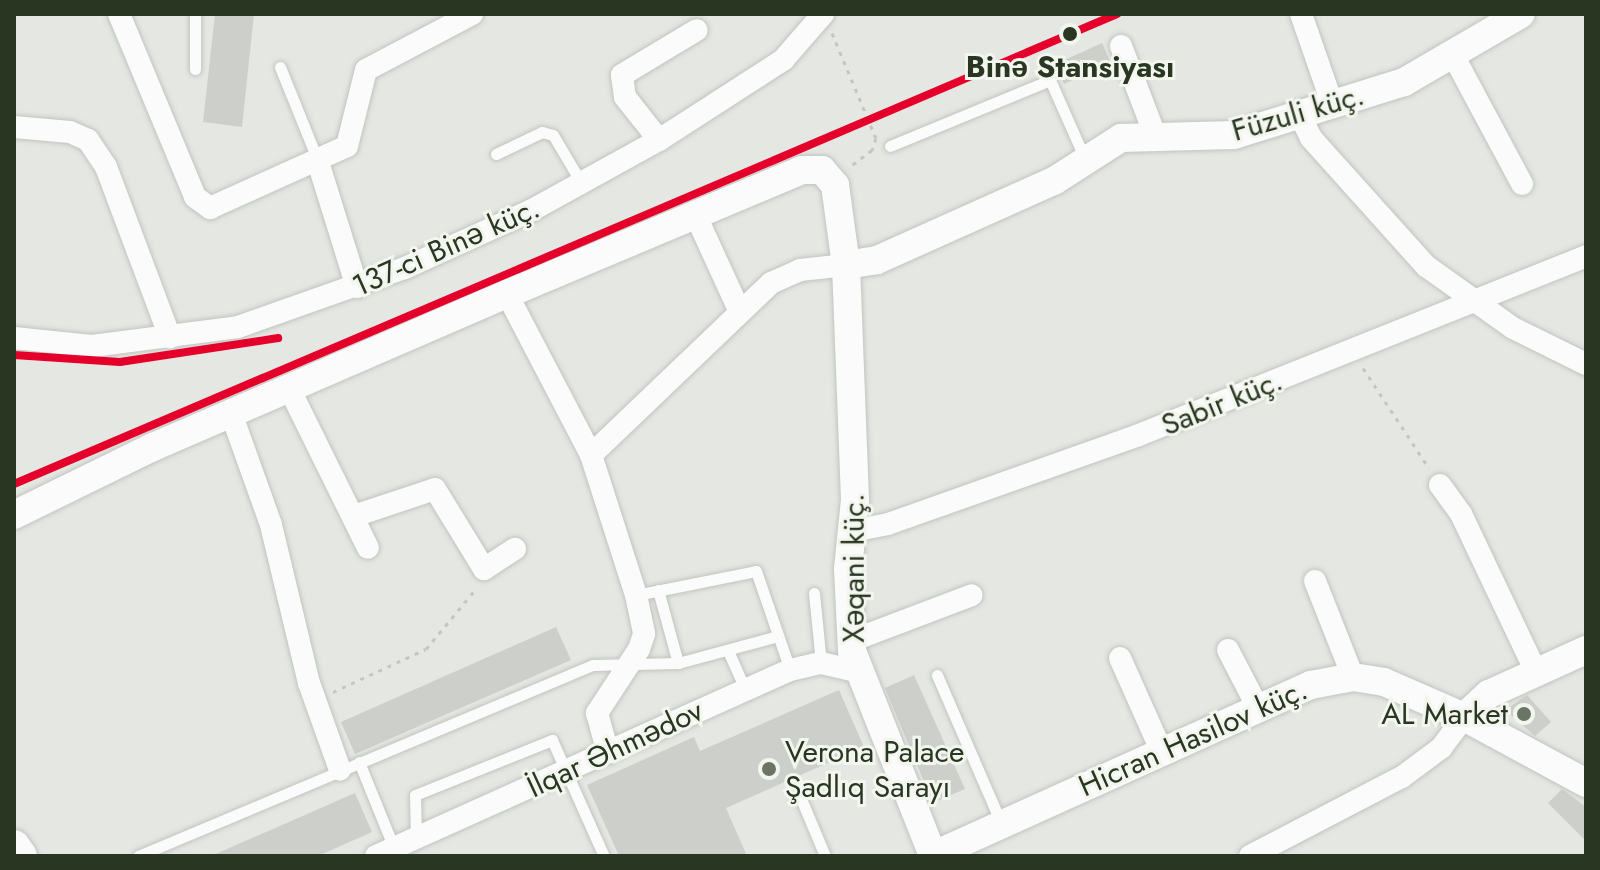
<!DOCTYPE html>
<meta charset="utf-8">
<style>
body{margin:0}
#map{position:relative;width:1600px;height:870px;overflow:hidden;background:#e4e7e2;font-family:Jost,sans-serif}
div>[style]{position:absolute}
.building>*{inset:0;background:#cdcfcb}
.path>*{height:3px;margin-top:-1.5px;transform-origin:0;background:repeating-linear-gradient(90deg,#c2c7bf 0 4px,transparent 0 10px)}
.roads{filter:drop-shadow(0 0 2px #c1c4bf) drop-shadow(0 0 2px #c1c4bf)}
.service>*{height:11px;margin:-5.5px;padding:0 5.5px;transform-origin:5.5px;border-radius:5.5px;background:#fbfbfb}
.minor>*{height:22px;margin:-11px;padding:0 11px;transform-origin:11px;border-radius:11px;background:#fbfbfb}
.tertiary>*{height:28px;margin:-14px;padding:0 14px;transform-origin:14px;border-radius:14px;background:#fbfbfb}
.secondary>*{height:32px;margin:-16px;padding:0 16px;transform-origin:16px;border-radius:16px;background:#fbfbfb}
.rail-1>*{height:8px;margin:-4px;padding:0 4px;transform-origin:4px;border-radius:4px;background:#e4002b}
.dots>*{width:22px;height:22px;translate:-50% -50%;box-sizing:border-box;border:4px solid #f3f6ef;border-radius:50%}
span{translate:-50% -50%;white-space:nowrap;text-align:center;line-height:1.15;-webkit-text-stroke:6px #f3f6ef;paint-order:stroke}
.stop-label{font-size:30px;color:#293722;font-weight:700}
.street-label{font-size:30px;color:#293722}
.poi-label{font-size:30px;color:#293722}
.right{translate:-100% -50%;text-align:right}
.left{translate:0 -50%;text-align:left}
.frame{position:absolute;inset:0;border:16px solid #293722;pointer-events:none}
</style>
<div id="map">
<div class="building">
<i style="clip-path:polygon(215px 14px,254px 14px,242px 127px,203px 122px)"></i>
<i style="clip-path:polygon(1102px 43px,1111px 63px,1064px 84px,1056px 64px)"></i>
<i style="clip-path:polygon(556px 627px,571px 660px,355px 754px,341px 722px)"></i>
<i style="clip-path:polygon(914px 675px,965px 789px,933px 803px,885px 688px)"></i>
<i style="clip-path:polygon(839px 690px,864px 747px,726px 808px,747px 856px,619px 856px,587px 785px,694px 737px,700px 751px)"></i>
<i style="clip-path:polygon(1527px 695px,1551px 722px,1535px 736px,1505px 710px)"></i>
<i style="clip-path:polygon(1562px 789px,1586px 807px,1586px 841px,1548px 803px)"></i>
<i style="clip-path:polygon(355px 793px,372px 832px,318px 856px,211px 856px)"></i>
</div>
<div class="path">
<i style="left:832px;top:33px;width:114px;rotate:67.3deg"></i>
<i style="left:876px;top:138px;width:13px;rotate:108deg"></i>
<i style="left:872px;top:150px;width:30px;rotate:143deg"></i>
<i style="left:1363px;top:368px;width:120px;rotate:56.6deg"></i>
<i style="left:333px;top:692px;width:102px;rotate:-24.8deg"></i>
<i style="left:426px;top:649px;width:78px;rotate:-50.2deg"></i>
</div>
<div class="roads">
<div class="service">
<i style="left:280px;top:67px;width:101px;rotate:68deg"></i>
<i style="left:195px;top:69px;width:55px;rotate:-90deg"></i>
<i style="left:890px;top:146px;width:173px;rotate:-22.4deg"></i>
<i style="left:1050px;top:80px;width:86px;rotate:66.1deg"></i>
<i style="left:496px;top:154px;width:51px;rotate:-25.6deg"></i>
<i style="left:542px;top:132px;width:11px;rotate:15deg"></i>
<i style="left:553px;top:135px;width:57px;rotate:59.4deg"></i>
<i style="left:658px;top:590px;width:76px;rotate:74.7deg"></i>
<i style="left:814px;top:593px;width:70px;rotate:84.3deg"></i>
<i style="left:636px;top:595px;width:122px;rotate:-11.3deg"></i>
<i style="left:756px;top:571px;width:105px;rotate:71deg"></i>
<i style="left:729px;top:653px;width:39px;rotate:66deg"></i>
<i style="left:937px;top:675px;width:161px;rotate:66.6deg"></i>
<i style="left:359px;top:762px;width:93px;rotate:67.9deg"></i>
<i style="left:799px;top:794px;width:67px;rotate:67.2deg"></i>
<i style="left:416px;top:839px;width:44px;rotate:-91.3deg"></i>
<i style="left:415px;top:795px;width:148px;rotate:-21.9deg"></i>
<i style="left:552px;top:740px;width:127px;rotate:65.9deg"></i>
<i style="left:138px;top:856px;width:493px;rotate:-22.8deg"></i>
<i style="left:593px;top:665px;width:85px;rotate:-1.3deg"></i>
<i style="left:678px;top:663px;width:104px;rotate:-15.1deg"></i>
</div>
<div class="minor">
<i style="left:119px;top:14px;width:198px;rotate:67.4deg"></i>
<i style="left:195px;top:197px;width:19px;rotate:36deg"></i>
<i style="left:210px;top:208px;width:150px;rotate:-24.3deg"></i>
<i style="left:347px;top:146px;width:78px;rotate:-76deg"></i>
<i style="left:366px;top:70px;width:120px;rotate:-27.8deg"></i>
<i style="left:1301px;top:14px;width:97px;rotate:70.8deg"></i>
<i style="left:1121px;top:46px;width:95px;rotate:69.1deg"></i>
<i style="left:1454px;top:57px;width:144px;rotate:61.8deg"></i>
<i style="left:1300px;top:116px;width:25px;rotate:63deg"></i>
<i style="left:1311px;top:138px;width:172px;rotate:48.1deg"></i>
<i style="left:1426px;top:266px;width:107px;rotate:35.5deg"></i>
<i style="left:1513px;top:328px;width:81px;rotate:26.3deg"></i>
<i style="left:14px;top:127px;width:56px;rotate:5.1deg"></i>
<i style="left:70px;top:132px;width:20px;rotate:24deg"></i>
<i style="left:88px;top:140px;width:32px;rotate:56deg"></i>
<i style="left:106px;top:167px;width:182px;rotate:69.4deg"></i>
<i style="left:659px;top:140px;width:55px;rotate:-128.3deg"></i>
<i style="left:625px;top:97px;width:22px;rotate:-98deg"></i>
<i style="left:622px;top:75px;width:87px;rotate:-31deg"></i>
<i style="left:318px;top:162px;width:131px;rotate:72.7deg"></i>
<i style="left:696px;top:216px;width:103px;rotate:65.4deg"></i>
<i style="left:507px;top:294px;width:182px;rotate:62.4deg"></i>
<i style="left:591px;top:455px;width:147px;rotate:72.2deg"></i>
<i style="left:636px;top:595px;width:40px;rotate:78deg"></i>
<i style="left:644px;top:634px;width:16px;rotate:108deg"></i>
<i style="left:639px;top:649px;width:77px;rotate:123.3deg"></i>
<i style="left:597px;top:713px;width:41px;rotate:74.6deg"></i>
<i style="left:14px;top:338px;width:78px;rotate:5.9deg"></i>
<i style="left:92px;top:346px;width:147px;rotate:-7.4deg"></i>
<i style="left:238px;top:327px;width:177px;rotate:-19.5deg"></i>
<i style="left:405px;top:268px;width:140px;rotate:-24.5deg"></i>
<i style="left:532px;top:210px;width:145px;rotate:-28.9deg"></i>
<i style="left:659px;top:140px;width:148px;rotate:-32.8deg"></i>
<i style="left:783px;top:60px;width:61px;rotate:-49deg"></i>
<i style="left:289px;top:388px;width:178px;rotate:63.7deg"></i>
<i style="left:231px;top:413px;width:119px;rotate:70.3deg"></i>
<i style="left:271px;top:525px;width:163px;rotate:76.5deg"></i>
<i style="left:309px;top:683px;width:92px;rotate:70.4deg"></i>
<i style="left:591px;top:455px;width:249px;rotate:-43.7deg"></i>
<i style="left:771px;top:283px;width:32px;rotate:-24deg"></i>
<i style="left:800px;top:270px;width:46px;rotate:-6.2deg"></i>
<i style="left:1440px;top:485px;width:36px;rotate:54deg"></i>
<i style="left:1461px;top:514px;width:175px;rotate:64.6deg"></i>
<i style="left:354px;top:516px;width:85px;rotate:-18.4deg"></i>
<i style="left:435px;top:489px;width:94px;rotate:58.5deg"></i>
<i style="left:484px;top:569px;width:37px;rotate:-33deg"></i>
<i style="left:852px;top:531px;width:37px;rotate:-11deg"></i>
<i style="left:888px;top:524px;width:266px;rotate:-19.5deg"></i>
<i style="left:1139px;top:435px;width:482px;rotate:-21.8deg"></i>
<i style="left:1315px;top:581px;width:103px;rotate:68.4deg"></i>
<i style="left:851px;top:641px;width:129px;rotate:-20.8deg"></i>
<i style="left:1228px;top:650px;width:63px;rotate:62.6deg"></i>
<i style="left:1120px;top:658px;width:101px;rotate:66deg"></i>
<i style="left:376px;top:856px;width:454px;rotate:-24.2deg"></i>
<i style="left:790px;top:670px;width:32px;rotate:-13deg"></i>
<i style="left:821px;top:663px;width:37px;rotate:13deg"></i>
<i style="left:1250px;top:856px;width:171px;rotate:-27.5deg"></i>
<i style="left:1402px;top:777px;width:49px;rotate:-36.6deg"></i>
<i style="left:1441px;top:748px;width:39px;rotate:-53deg"></i>
</div>
<div class="tertiary">
<i style="left:846px;top:265px;width:31px;rotate:-9deg"></i>
<i style="left:877px;top:260px;width:194px;rotate:-24.1deg"></i>
<i style="left:1054px;top:181px;width:80px;rotate:-32.7deg"></i>
<i style="left:1121px;top:138px;width:113px;rotate:-1.5deg"></i>
<i style="left:1234px;top:135px;width:178px;rotate:-17.3deg"></i>
<i style="left:1404px;top:82px;width:135px;rotate:-30.2deg"></i>
<i style="left:14px;top:515px;width:155px;rotate:-26.1deg"></i>
<i style="left:153px;top:447px;width:386px;rotate:-23.4deg"></i>
<i style="left:507px;top:294px;width:320px;rotate:-22.8deg"></i>
<i style="left:802px;top:170px;width:20px"></i>
<i style="left:822px;top:170px;width:20px;rotate:49deg"></i>
<i style="left:835px;top:185px;width:81px;rotate:82.2deg"></i>
<i style="left:846px;top:265px;width:235px;rotate:87.8deg"></i>
<i style="left:855px;top:500px;width:69px;rotate:95.8deg"></i>
<i style="left:848px;top:569px;width:82px;rotate:87.2deg"></i>
<i style="left:852px;top:651px;width:220px;rotate:68.4deg"></i>
<i style="left:1464px;top:717px;width:139px;rotate:28.4deg"></i>
<i style="left:932px;top:856px;width:416px;rotate:-24.3deg"></i>
<i style="left:1311px;top:685px;width:43px;rotate:-10.8deg"></i>
<i style="left:1353px;top:677px;width:31px;rotate:9deg"></i>
<i style="left:1384px;top:682px;width:87px;rotate:23.6deg"></i>
<i style="left:1464px;top:717px;width:34px;rotate:-43deg"></i>
<i style="left:1489px;top:694px;width:107px;rotate:-24.4deg"></i>
</div>
<div class="secondary">
<i style="left:14px;top:846px;width:12px;rotate:55deg"></i>
</div>
</div>
<div class="rail-1">
<i style="left:14px;top:355px;width:106px;rotate:3.8deg"></i>
<i style="left:120px;top:362px;width:160px;rotate:-8.6deg"></i>
<i style="left:14px;top:484px;width:1199px;rotate:-23.08deg"></i>
</div>
<div class="dots">
<i style="left:1070px;top:34px;background:#293722"></i>
<i style="left:1524px;top:714px;background:#6a7565"></i>
<i style="left:769px;top:769px;background:#6a7565"></i>
</div>
<div class="stop-label">
<span style="left:1070px;top:67px">Binǝ Stansiyası</span>
</div>
<div class="street-label">
<span style="left:1298px;top:113px;rotate:-16deg">Füzuli küç.</span>
<span style="left:446px;top:247px;rotate:-24deg">137-ci Binə küç.</span>
<span style="left:1222px;top:403px;rotate:-22deg">Sabir küç.</span>
<span style="left:854px;top:568px;rotate:-90deg">Xəqani küç.</span>
<span style="left:1193px;top:738px;rotate:-24deg">Hicran Hasilov küç.</span>
<span style="left:615px;top:749px;rotate:-25deg">İlqar Əhmədov</span>
</div>
<div class="poi-label">
<span class="right" style="left:1508px;top:714px">AL Market</span>
<span class="left" style="left:785px;top:769px">Verona Palace<br>Şadlıq Sarayı</span>
</div>
<div class="frame"></div>
</div>
